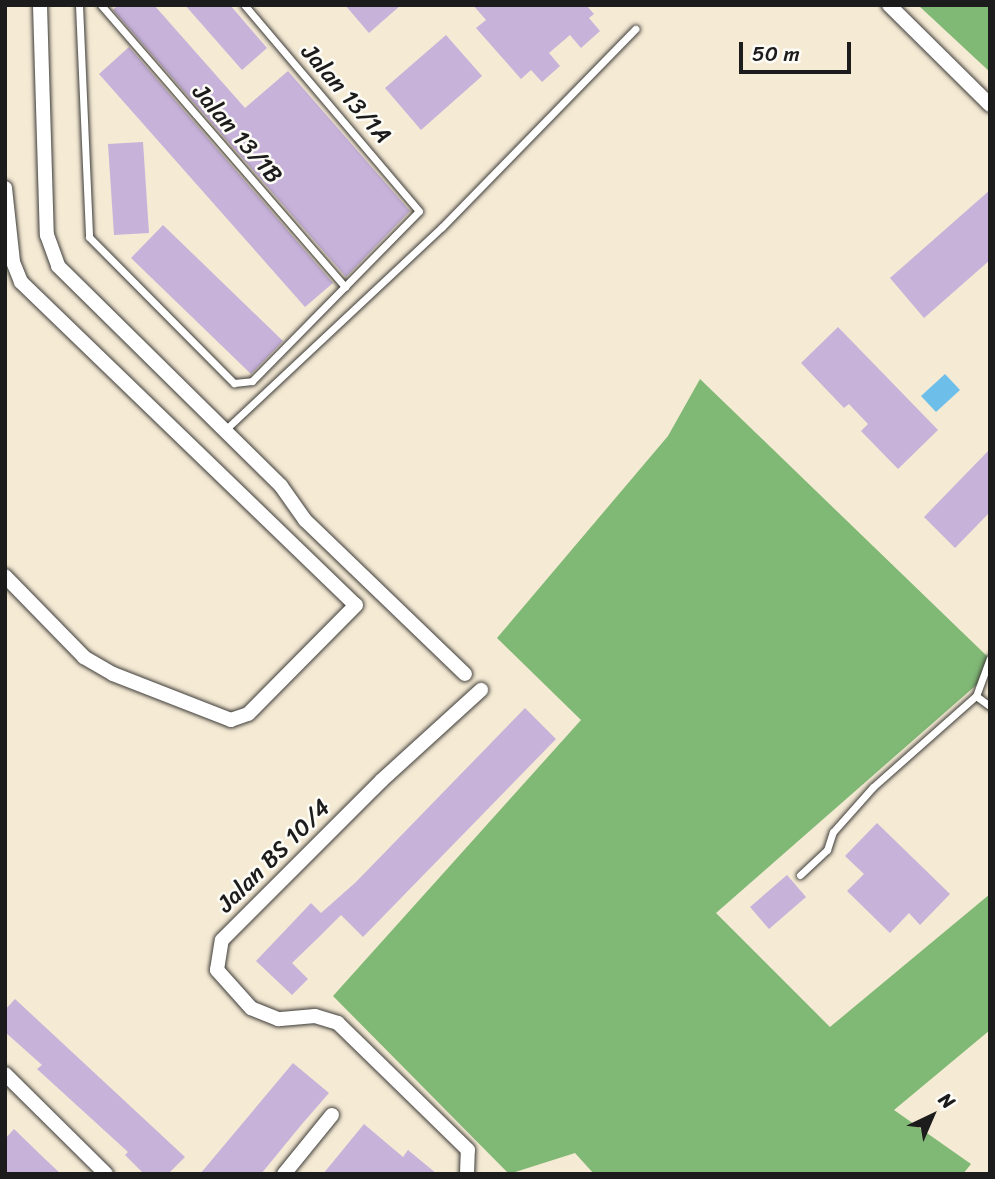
<!DOCTYPE html>
<style>
body{margin:0}
#map{position:relative;width:995px;height:1179px;overflow:hidden;background:#f5ead4;font-family:Sriracha,sans-serif}
div>[style]{position:absolute}
.forest>*{inset:0;background:#80b875}
.water>*{inset:0;background:#6dbfe9}
.building>*{inset:0;background:#c7b2da}
.roads{filter:drop-shadow(0 0 2px #3d3b38) drop-shadow(0 0 2px #3d3b38)}
.lane>*{height:7px;margin:-3.5px;padding:0 3.5px;transform-origin:3.5px;border-radius:3.5px;background:#fff}
.street>*{height:14px;margin:-7px;padding:0 7px;transform-origin:7px;border-radius:7px;background:#fff}
span{translate:-50% -50%;white-space:nowrap;text-align:center;line-height:1.15;-webkit-text-stroke:5px #fdfcf7;paint-order:stroke}
.street-label{font-size:24px;color:#1c1c1c}
.frame{position:absolute;inset:0;border:7px solid #1c1c1c;pointer-events:none}
.north{position:absolute;left:897px;top:1081px;width:70px;height:70px;-webkit-text-stroke:5px #fdfcf7;paint-order:stroke;rotate:44deg;font-size:19px;font-weight:700;line-height:28px;text-align:center;color:#1c1c1c}
.north::after{content:'';display:block;margin:auto;width:24px;height:32px;background:#1c1c1c;clip-path:polygon(50% 0,100% 100%,50% 72%,0 100%)}
.scale{position:absolute;left:739px;top:42px;width:112px;height:32px;box-sizing:border-box;border:4px solid #1c1c1c;border-top:0;padding-left:9px;font-size:21px;line-height:24px;white-space:nowrap;color:#1c1c1c;-webkit-text-stroke:5px #fdfcf7;paint-order:stroke}
</style>
<div id="map">
<div class="forest">
<i style="clip-path:polygon(918px 5px,990px 5px,990px 72px)"></i>
<i style="clip-path:polygon(700px 379px,990px 659px,990px 673px,716px 913px,830px 1027px,990px 894px,990px 1030px,894px 1110px,971px 1164px,963px 1174px,594px 1174px,575px 1153px,509px 1174px,333px 996px,581px 720px,497px 638px,668px 436px)"></i>
</div>
<div class="water">
<i style="clip-path:polygon(945px 374px,960px 390px,936px 412px,921px 396px)"></i>
</div>
<div class="building">
<i style="clip-path:polygon(118px 5px,154px 5px,245px 108px,288px 71px,410px 211px,346px 277px,113px 10px)"></i>
<i style="clip-path:polygon(185px 5px,230px 5px,267px 48px,242px 70px)"></i>
<i style="clip-path:polygon(345px 5px,401px 5px,369px 33px)"></i>
<i style="clip-path:polygon(473px 5px,586px 5px,594px 14px,589px 18px,600px 31px,581px 48px,570px 35px,549px 53px,560px 66px,542px 82px,531px 70px,521px 79px,476px 28px,486px 20px)"></i>
<i style="clip-path:polygon(446px 35px,482px 76px,421px 130px,385px 88px)"></i>
<i style="clip-path:polygon(129px 47px,333px 283px,305px 307px,99px 74px)"></i>
<i style="clip-path:polygon(143px 142px,149px 233px,114px 235px,108px 144px)"></i>
<i style="clip-path:polygon(990px 190px,990px 260px,924px 318px,890px 278px)"></i>
<i style="clip-path:polygon(163px 225px,283px 341px,251px 374px,131px 258px)"></i>
<i style="clip-path:polygon(838px 327px,938px 430px,898px 469px,861px 431px,868px 424px,849px 404px,844px 408px,801px 363px)"></i>
<i style="clip-path:polygon(990px 449px,990px 512px,955px 548px,924px 517px)"></i>
<i style="clip-path:polygon(525px 708px,556px 739px,363px 937px,341px 915px,318px 938px,292px 963px,308px 979px,292px 995px,256px 961px,311px 903px,321px 913px,356px 882px)"></i>
<i style="clip-path:polygon(877px 823px,950px 894px,920px 925px,909px 913px,890px 933px,847px 891px,864px 874px,845px 856px)"></i>
<i style="clip-path:polygon(787px 875px,806px 897px,769px 929px,750px 907px)"></i>
<i style="clip-path:polygon(15px 999px,185px 1157px,168px 1174px,144px 1174px,125px 1155px,128px 1152px,37px 1069px,42px 1065px,5px 1032px,5px 1010px)"></i>
<i style="clip-path:polygon(293px 1063px,329px 1093px,302px 1124px,261px 1174px,200px 1174px)"></i>
<i style="clip-path:polygon(364px 1124px,403px 1157px,408px 1150px,437px 1174px,323px 1174px)"></i>
<i style="clip-path:polygon(14px 1129px,46px 1160px,61px 1174px,5px 1174px,5px 1139px)"></i>
</div>
<div class="roads">
<div class="lane">
<i style="left:79px;top:5px;width:232px;rotate:87.5deg"></i>
<i style="left:89px;top:237px;width:206px;rotate:45.2deg"></i>
<i style="left:234px;top:383px;width:18px;rotate:-6deg"></i>
<i style="left:252px;top:381px;width:238px;rotate:-45.5deg"></i>
<i style="left:419px;top:211px;width:270px;rotate:-130.3deg"></i>
<i style="left:101px;top:5px;width:373px;rotate:49.1deg"></i>
<i style="left:225px;top:430px;width:297px;rotate:-43.1deg"></i>
<i style="left:442px;top:227px;width:277px;rotate:-45.7deg"></i>
<i style="left:976px;top:696px;width:17px;rotate:36deg"></i>
<i style="left:800px;top:875px;width:37px;rotate:-43deg"></i>
<i style="left:827px;top:850px;width:19px;rotate:-72deg"></i>
<i style="left:833px;top:832px;width:60px;rotate:-48.4deg"></i>
<i style="left:873px;top:787px;width:137px;rotate:-41.5deg"></i>
<i style="left:976px;top:696px;width:40px;rotate:-69.8deg"></i>
</div>
<div class="street">
<i style="left:40px;top:5px;width:230px;rotate:88.3deg"></i>
<i style="left:47px;top:235px;width:33px;rotate:70deg"></i>
<i style="left:58px;top:266px;width:313px;rotate:44.6deg"></i>
<i style="left:281px;top:486px;width:42px;rotate:54.8deg"></i>
<i style="left:305px;top:520px;width:222px;rotate:43.9deg"></i>
<i style="left:889px;top:5px;width:142px;rotate:44.7deg"></i>
<i style="left:5px;top:188px;width:74px;rotate:83.8deg"></i>
<i style="left:13px;top:262px;width:22px;rotate:68deg"></i>
<i style="left:21px;top:282px;width:465px;rotate:44deg"></i>
<i style="left:356px;top:605px;width:153px;rotate:134.7deg"></i>
<i style="left:248px;top:714px;width:18px;rotate:161deg"></i>
<i style="left:231px;top:720px;width:127px;rotate:-158.7deg"></i>
<i style="left:113px;top:674px;width:34px;rotate:-150deg"></i>
<i style="left:84px;top:657px;width:113px;rotate:-134.3deg"></i>
<i style="left:5px;top:1074px;width:142px;rotate:44.7deg"></i>
<i style="left:284px;top:1174px;width:76px;rotate:-50.9deg"></i>
<i style="left:467px;top:1174px;width:24px;rotate:-88deg"></i>
<i style="left:468px;top:1150px;width:182px;rotate:-135.7deg"></i>
<i style="left:338px;top:1023px;width:24px;rotate:-163deg"></i>
<i style="left:315px;top:1016px;width:37px;rotate:175deg"></i>
<i style="left:278px;top:1019px;width:29px;rotate:-158deg"></i>
<i style="left:251px;top:1008px;width:51px;rotate:-131.8deg"></i>
<i style="left:217px;top:970px;width:30px;rotate:-81deg"></i>
<i style="left:222px;top:940px;width:226px;rotate:-45deg"></i>
<i style="left:382px;top:780px;width:134px;rotate:-42.3deg"></i>
</div>
</div>
<div class="street-label">
<span style="left:346px;top:94px;rotate:49deg">Jalan 13/1A</span>
<span style="left:237px;top:134px;rotate:49deg">Jalan 13/1B</span>
<span style="left:274px;top:856px;rotate:-45deg">Jalan BS 10/4</span>
</div>
<div class="frame"></div>
<div class="north">N</div>
<div class="scale">50 m</div>
</div>
